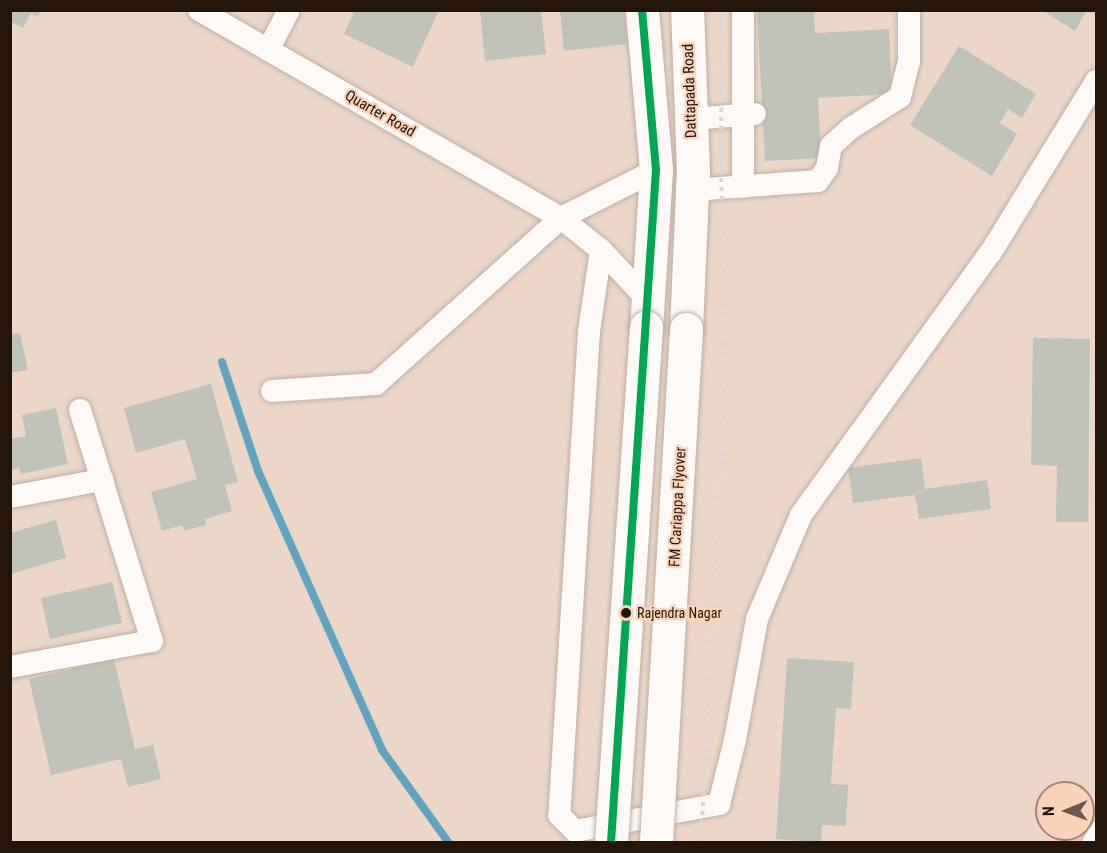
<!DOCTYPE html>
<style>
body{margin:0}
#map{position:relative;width:1107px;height:853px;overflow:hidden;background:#ebd6c8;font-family:"Roboto Condensed",sans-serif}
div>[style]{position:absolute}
.stream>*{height:8px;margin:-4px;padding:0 4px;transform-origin:4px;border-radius:4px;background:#60a4c2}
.building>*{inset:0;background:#c1c3b9}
.roads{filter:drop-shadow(0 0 2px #c0aea2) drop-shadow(0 0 2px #c0aea2)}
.lane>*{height:12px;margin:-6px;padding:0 6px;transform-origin:6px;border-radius:6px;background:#fcf9f7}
.street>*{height:22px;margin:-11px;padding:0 11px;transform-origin:11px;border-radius:11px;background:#fcf9f7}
.secondary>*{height:33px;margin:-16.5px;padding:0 16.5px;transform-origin:16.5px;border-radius:16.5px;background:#fcf9f7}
.path-bridge>*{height:4px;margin-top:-2px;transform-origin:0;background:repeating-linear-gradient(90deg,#ddd6d1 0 4.5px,transparent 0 9px)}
.bridges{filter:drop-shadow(0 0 2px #c0aea2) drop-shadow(0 0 2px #c0aea2)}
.secondary-bridge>*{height:33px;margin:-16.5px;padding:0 16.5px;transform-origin:16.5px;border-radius:16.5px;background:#fcf9f7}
.bus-1>*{height:8px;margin:-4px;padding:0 4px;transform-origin:4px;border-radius:4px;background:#00a651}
.dots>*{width:16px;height:16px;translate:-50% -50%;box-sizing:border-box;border:3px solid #f9d2ba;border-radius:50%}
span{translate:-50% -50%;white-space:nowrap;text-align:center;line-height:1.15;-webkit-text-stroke:4.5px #f9d2ba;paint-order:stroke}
.bus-label{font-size:14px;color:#251509}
.left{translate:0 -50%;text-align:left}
.street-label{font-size:15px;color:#251509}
.frame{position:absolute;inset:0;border:12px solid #251509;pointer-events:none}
.north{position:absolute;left:1035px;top:781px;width:60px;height:60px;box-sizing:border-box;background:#f9d2ba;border:2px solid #a48673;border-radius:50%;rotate:269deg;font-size:16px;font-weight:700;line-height:24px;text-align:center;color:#251509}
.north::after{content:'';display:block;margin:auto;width:21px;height:27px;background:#6a594c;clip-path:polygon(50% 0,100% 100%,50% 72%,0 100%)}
</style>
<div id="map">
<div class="stream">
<i style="left:222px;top:362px;width:115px;rotate:71.7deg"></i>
<i style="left:258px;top:471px;width:305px;rotate:66deg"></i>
<i style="left:382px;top:750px;width:113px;rotate:54.3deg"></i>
</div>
<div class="building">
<i style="clip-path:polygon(10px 10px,41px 10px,38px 17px,31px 13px,23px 28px,10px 21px)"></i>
<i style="clip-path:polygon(355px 10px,439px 10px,413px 67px,344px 34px)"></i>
<i style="clip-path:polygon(480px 10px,541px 10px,546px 54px,485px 61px)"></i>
<i style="clip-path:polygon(560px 10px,624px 10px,627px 44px,564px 51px)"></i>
<i style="clip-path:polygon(757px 10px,814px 10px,815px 33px,889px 29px,892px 94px,818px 98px,821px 158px,765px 161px)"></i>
<i style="clip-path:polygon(1042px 10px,1087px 10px,1075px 31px)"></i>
<i style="clip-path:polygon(959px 46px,1036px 94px,1022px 118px,1008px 109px,1000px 123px,1017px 134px,992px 176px,910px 125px)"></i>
<i style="clip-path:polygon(20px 333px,28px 370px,10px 373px,10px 334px)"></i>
<i style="clip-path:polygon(1033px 338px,1090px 339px,1088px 522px,1056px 522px,1057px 466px,1031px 465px)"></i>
<i style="clip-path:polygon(211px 384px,238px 482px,225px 485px,232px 511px,205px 519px,206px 525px,184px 531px,182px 525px,162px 531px,151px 492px,197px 479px,185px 439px,136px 453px,124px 408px)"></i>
<i style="clip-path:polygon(56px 408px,68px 464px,21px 474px,19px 468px,10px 470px,10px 439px,26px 436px,22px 415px)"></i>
<i style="clip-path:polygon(921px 458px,925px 489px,987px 480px,991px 509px,919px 519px,915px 495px,853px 503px,848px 468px)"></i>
<i style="clip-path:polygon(56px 520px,66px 558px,10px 574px,10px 533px)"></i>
<i style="clip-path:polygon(112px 582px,122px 623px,50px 639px,41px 598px)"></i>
<i style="clip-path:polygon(787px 658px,854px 662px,851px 709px,836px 708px,831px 784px,848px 785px,846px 826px,822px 825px,821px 842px,776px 839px)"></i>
<i style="clip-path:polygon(114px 659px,135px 749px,153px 745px,161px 779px,128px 787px,121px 759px,51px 775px,29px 679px)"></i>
</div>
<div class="roads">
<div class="lane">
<i style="left:1088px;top:842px;width:16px;rotate:-60deg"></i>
</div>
<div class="street">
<i style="left:199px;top:10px;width:418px;rotate:29.9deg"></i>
<i style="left:561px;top:218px;width:51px;rotate:38.7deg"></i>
<i style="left:601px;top:250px;width:69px;rotate:46.8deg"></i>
<i style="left:743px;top:10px;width:177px;rotate:90deg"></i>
<i style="left:268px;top:50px;width:45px;rotate:-62.3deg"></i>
<i style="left:691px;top:119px;width:64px;rotate:-4.5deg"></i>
<i style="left:692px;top:190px;width:126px;rotate:-4.1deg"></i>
<i style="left:818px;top:181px;width:16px;rotate:-55deg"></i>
<i style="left:827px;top:168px;width:22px;rotate:-80deg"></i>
<i style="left:831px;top:146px;width:27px;rotate:-42deg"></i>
<i style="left:851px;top:128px;width:58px;rotate:-32.3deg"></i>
<i style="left:900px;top:97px;width:36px;rotate:-76deg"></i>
<i style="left:909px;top:62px;width:52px;rotate:-90deg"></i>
<i style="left:601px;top:250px;width:82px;rotate:98.4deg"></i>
<i style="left:589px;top:331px;width:485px;rotate:93.5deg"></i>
<i style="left:559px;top:815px;width:23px;rotate:45deg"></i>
<i style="left:575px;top:831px;width:147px;rotate:-10.6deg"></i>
<i style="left:719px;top:804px;width:66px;rotate:-76deg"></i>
<i style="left:735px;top:740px;width:123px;rotate:-79.7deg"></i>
<i style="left:757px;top:619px;width:113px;rotate:-67.1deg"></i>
<i style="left:801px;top:515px;width:324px;rotate:-54.2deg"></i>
<i style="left:991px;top:252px;width:201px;rotate:-58.4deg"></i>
<i style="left:272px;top:391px;width:104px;rotate:-3.9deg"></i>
<i style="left:376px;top:384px;width:249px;rotate:-41.9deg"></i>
<i style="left:561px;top:218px;width:106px;rotate:-26.8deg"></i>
<i style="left:10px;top:497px;width:94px;rotate:-10.5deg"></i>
<i style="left:10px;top:667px;width:144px;rotate:-10.4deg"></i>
<i style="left:152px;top:641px;width:242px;rotate:-107.3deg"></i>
</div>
<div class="secondary">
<i style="left:642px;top:10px;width:161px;rotate:85deg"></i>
<i style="left:656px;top:170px;width:157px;rotate:93.6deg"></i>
<i style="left:686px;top:329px;width:158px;rotate:-87.5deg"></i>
<i style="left:693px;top:171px;width:161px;rotate:-92.1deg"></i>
</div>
</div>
<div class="path-bridge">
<i style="left:701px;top:842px;width:499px;rotate:-87deg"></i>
<i style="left:727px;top:344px;width:169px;rotate:-92deg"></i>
<i style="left:721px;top:175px;width:165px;rotate:-89.7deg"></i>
</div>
<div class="bridges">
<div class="secondary-bridge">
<i style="left:611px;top:842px;width:516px;rotate:-86.11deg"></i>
<i style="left:656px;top:842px;width:514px;rotate:-86.65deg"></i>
</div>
</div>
<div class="bus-1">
<i style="left:611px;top:842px;width:674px;rotate:-86.17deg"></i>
<i style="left:656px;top:170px;width:161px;rotate:-95deg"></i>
</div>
<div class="dots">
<i style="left:626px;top:613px;background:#251509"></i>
</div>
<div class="bus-label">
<span class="left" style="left:637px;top:613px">Rajendra Nagar</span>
</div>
<div class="street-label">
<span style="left:690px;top:91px;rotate:-92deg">Dattapada Road</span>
<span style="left:380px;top:114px;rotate:30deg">Quarter Road</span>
<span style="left:678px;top:507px;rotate:-87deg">FM Cariappa Flyover</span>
</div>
<div class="frame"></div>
<div class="north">N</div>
</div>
